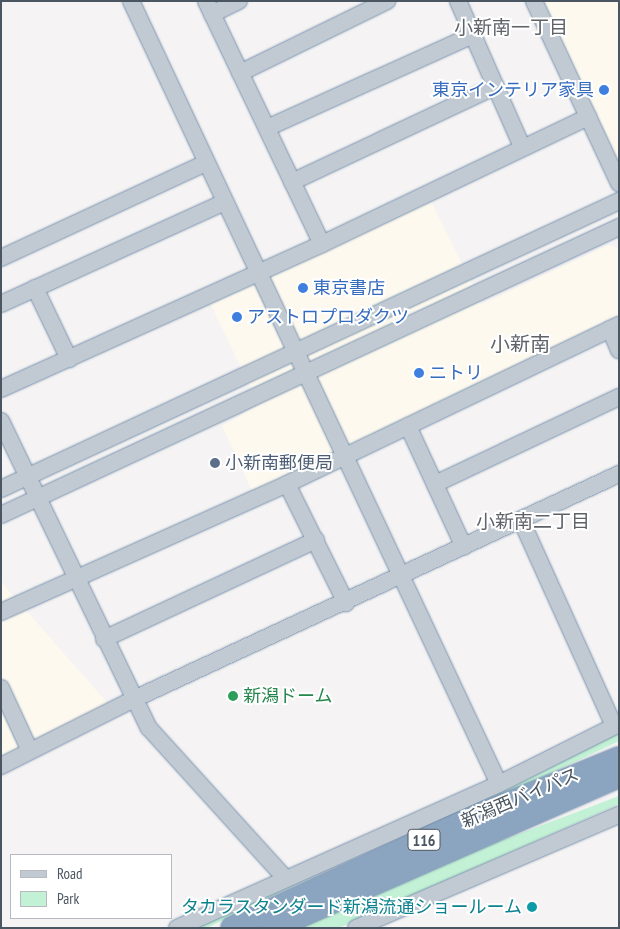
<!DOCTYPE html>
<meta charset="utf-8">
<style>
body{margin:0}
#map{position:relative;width:620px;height:929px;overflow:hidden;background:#f5f3f3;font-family:"PT Sans Narrow","Noto Sans JP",sans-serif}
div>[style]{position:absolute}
.commercial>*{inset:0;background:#fdf9ef}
.green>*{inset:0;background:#c3f1d5}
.roads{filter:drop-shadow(0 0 1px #7690ad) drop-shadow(0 0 1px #7690ad)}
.minor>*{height:16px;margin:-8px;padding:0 8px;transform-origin:8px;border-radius:8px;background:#c1cad2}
.highway>*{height:22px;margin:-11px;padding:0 11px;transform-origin:11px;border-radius:11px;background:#8ba5c1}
.dots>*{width:14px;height:14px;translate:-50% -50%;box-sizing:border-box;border:2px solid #fff;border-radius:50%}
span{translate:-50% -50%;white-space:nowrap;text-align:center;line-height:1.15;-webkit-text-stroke:4px #fff;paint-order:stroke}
.shield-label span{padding:1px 4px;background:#fff;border:1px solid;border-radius:4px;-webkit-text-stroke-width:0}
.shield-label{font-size:16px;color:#4a5661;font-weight:700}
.shop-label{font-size:18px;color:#366cbe}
.right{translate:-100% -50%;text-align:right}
.left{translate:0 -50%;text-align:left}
.service-label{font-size:18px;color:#4e5e75}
.leisure-label{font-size:18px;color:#27864d}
.street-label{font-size:18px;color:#4a5661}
.culture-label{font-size:18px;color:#0d838f}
.neighbourhood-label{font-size:19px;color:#5f6368}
.quarter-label{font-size:20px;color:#5f6368}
.frame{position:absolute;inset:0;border:2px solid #4a5661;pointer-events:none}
.legend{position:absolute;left:10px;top:854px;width:162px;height:65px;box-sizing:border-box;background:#fff;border:1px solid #b7bbc0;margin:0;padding:6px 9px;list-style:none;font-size:15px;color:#4a5661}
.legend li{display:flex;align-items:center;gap:10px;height:25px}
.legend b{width:25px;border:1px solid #b7bbc0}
</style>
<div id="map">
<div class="commercial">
<i style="clip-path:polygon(540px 1px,619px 1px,619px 173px)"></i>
<i style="clip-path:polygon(430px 199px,482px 304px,609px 245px,619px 248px,619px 318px,253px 493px,222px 426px,259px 405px,209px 301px)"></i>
<i style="clip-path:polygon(1px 582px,111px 707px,1px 763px)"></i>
</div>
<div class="green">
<i style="clip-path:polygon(619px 733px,619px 741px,541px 778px,357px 855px,207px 928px,190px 928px)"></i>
<i style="clip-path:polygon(619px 796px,619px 804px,339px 928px,299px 928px,377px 895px,415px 873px)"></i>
</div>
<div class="roads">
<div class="minor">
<i style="left:131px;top:1px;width:865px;rotate:64.83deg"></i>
<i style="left:206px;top:1px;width:269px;rotate:64.5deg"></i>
<i style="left:458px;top:1px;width:159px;rotate:66.3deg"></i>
<i style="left:534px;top:1px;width:201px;rotate:65deg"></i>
<i style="left:212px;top:14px;width:30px;rotate:-26deg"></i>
<i style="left:240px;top:73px;width:164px;rotate:-26.1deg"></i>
<i style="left:267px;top:128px;width:226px;rotate:-24.3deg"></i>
<i style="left:292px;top:182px;width:225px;rotate:-25.2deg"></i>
<i style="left:1px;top:258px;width:226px;rotate:-24.9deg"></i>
<i style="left:35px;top:288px;width:79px;rotate:64.4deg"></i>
<i style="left:1px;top:304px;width:246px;rotate:-24.5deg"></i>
<i style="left:610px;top:329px;width:23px;rotate:67deg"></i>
<i style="left:1px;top:389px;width:352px;rotate:-24.3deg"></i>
<i style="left:322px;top:244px;width:295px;rotate:-25.5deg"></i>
<i style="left:1px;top:421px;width:341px;rotate:64.3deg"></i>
<i style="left:149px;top:728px;width:202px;rotate:47.8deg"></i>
<i style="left:408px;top:426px;width:133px;rotate:65.2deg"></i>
<i style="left:287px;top:484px;width:133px;rotate:63.6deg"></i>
<i style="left:435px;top:484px;width:204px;rotate:-25.3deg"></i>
<i style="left:1px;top:489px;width:682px;rotate:-24.99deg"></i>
<i style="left:1px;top:515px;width:682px;rotate:-24.99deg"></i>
<i style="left:521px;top:520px;width:226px;rotate:65.7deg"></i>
<i style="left:1px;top:612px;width:313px;rotate:-24.1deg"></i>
<i style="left:287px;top:484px;width:368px;rotate:-25.6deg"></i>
<i style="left:104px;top:639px;width:234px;rotate:-25deg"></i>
<i style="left:1px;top:688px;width:69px;rotate:65.3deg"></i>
<i style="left:1px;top:766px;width:149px;rotate:-26.7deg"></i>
<i style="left:134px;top:699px;width:535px;rotate:-24.89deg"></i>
<i style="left:177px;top:928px;width:353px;rotate:-24.1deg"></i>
<i style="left:499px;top:784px;width:134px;rotate:-26.6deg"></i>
<i style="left:356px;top:928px;width:286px;rotate:-23.3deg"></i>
</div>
<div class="highway">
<i style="left:232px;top:928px;width:264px;rotate:-24.6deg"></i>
<i style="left:472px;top:818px;width:159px;rotate:-22.2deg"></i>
<i style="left:273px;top:928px;width:378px;rotate:-23.7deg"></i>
</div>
</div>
<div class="dots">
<i style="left:604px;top:90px;background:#3f7fe0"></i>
<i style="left:303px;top:288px;background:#3f7fe0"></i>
<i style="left:237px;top:317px;background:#3f7fe0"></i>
<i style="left:419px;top:373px;background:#3f7fe0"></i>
<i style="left:215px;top:463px;background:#5c6f8a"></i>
<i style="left:233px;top:696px;background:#2e9e5b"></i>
<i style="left:532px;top:907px;background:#0f9aa8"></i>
</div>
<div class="shield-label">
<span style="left:424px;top:840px">116</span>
</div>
<div class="shop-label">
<span class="right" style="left:594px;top:90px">東京インテリア家具</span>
<span class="left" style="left:313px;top:288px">東京書店</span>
<span class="left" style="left:247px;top:317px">アストロプロダクツ</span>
<span class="left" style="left:429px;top:373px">ニトリ</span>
</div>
<div class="service-label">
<span class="left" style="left:225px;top:463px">小新南郵便局</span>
</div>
<div class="leisure-label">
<span class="left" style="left:243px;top:696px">新潟ドーム</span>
</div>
<div class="street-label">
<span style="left:520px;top:798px;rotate:-23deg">新潟西バイパス</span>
</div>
<div class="culture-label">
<span class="right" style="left:522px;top:907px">タカラスタンダード新潟流通ショールーム</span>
</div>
<div class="neighbourhood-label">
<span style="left:511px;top:28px">小新南一丁目</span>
<span style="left:533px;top:522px">小新南二丁目</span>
</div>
<div class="quarter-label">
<span style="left:520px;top:344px">小新南</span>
</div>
<div class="frame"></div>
<ul class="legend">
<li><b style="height:6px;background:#c1cad2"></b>Road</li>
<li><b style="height:14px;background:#c3f1d5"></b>Park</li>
</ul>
</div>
